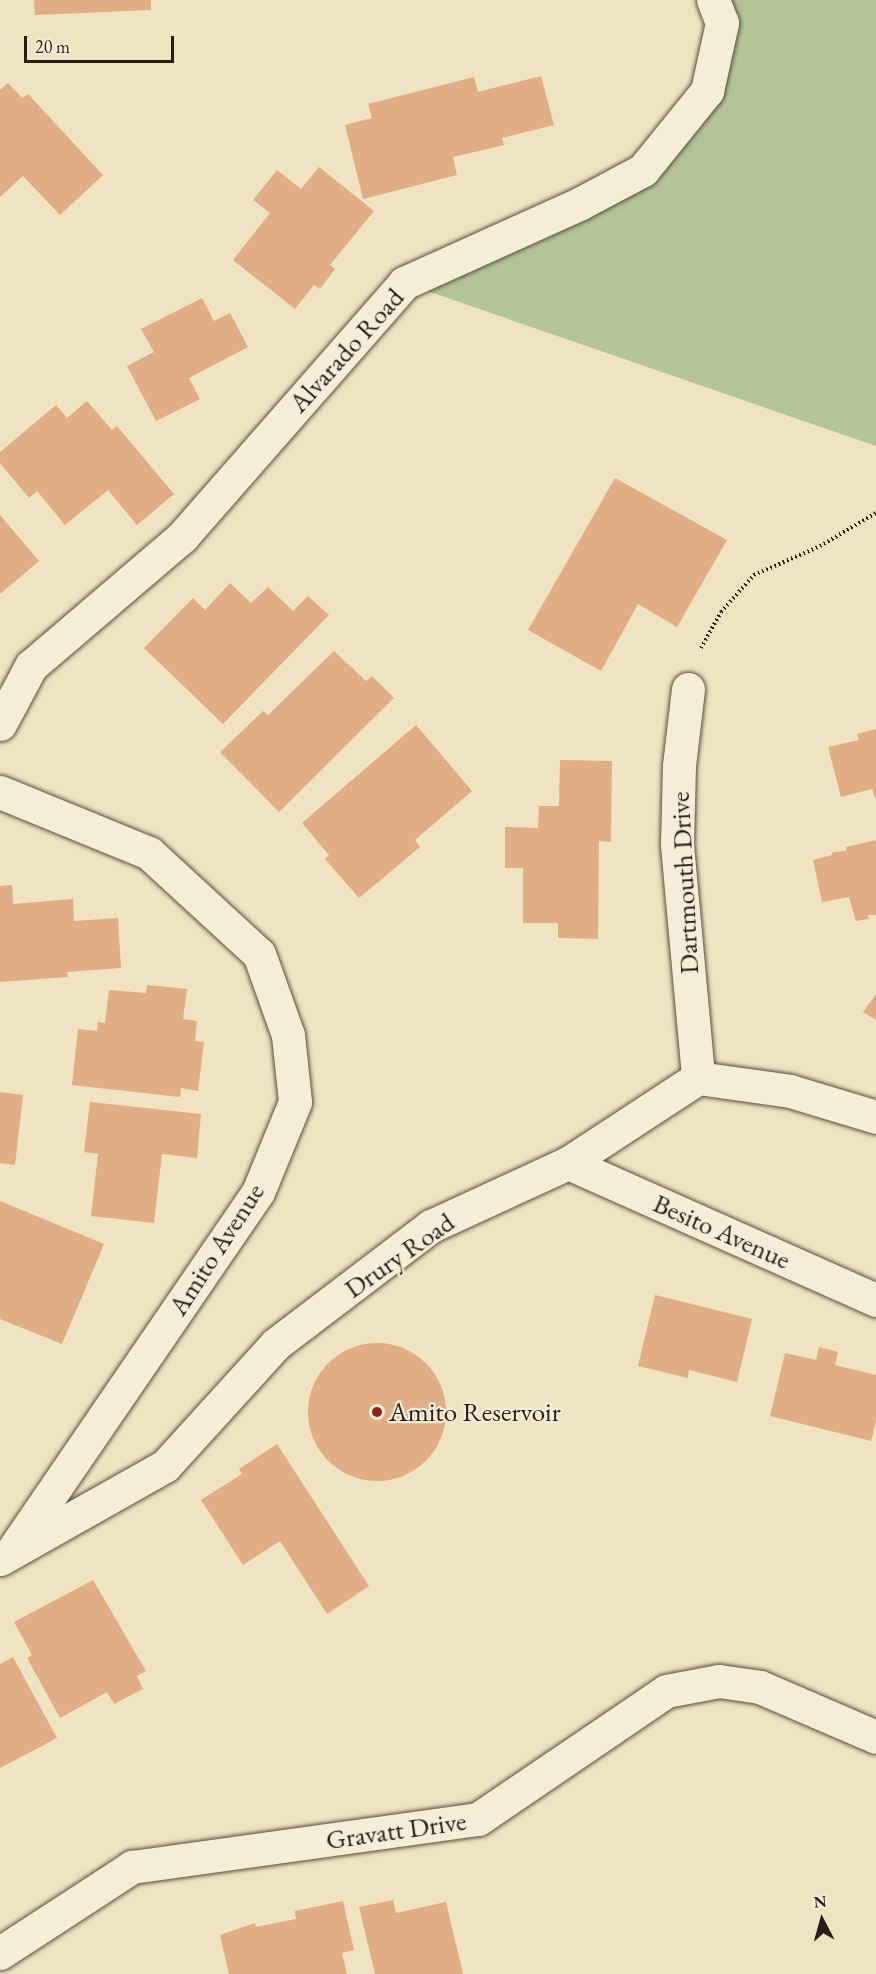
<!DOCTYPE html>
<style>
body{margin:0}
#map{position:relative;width:876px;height:1974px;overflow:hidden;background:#efe3c2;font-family:"EB Garamond",serif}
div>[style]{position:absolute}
.green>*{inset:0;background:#b3c598}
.building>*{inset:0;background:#e0ad84}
.round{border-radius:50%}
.path>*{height:4px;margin-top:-2px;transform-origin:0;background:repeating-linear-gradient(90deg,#2a1c16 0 1.5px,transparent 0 4.5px)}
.roads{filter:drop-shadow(0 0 2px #5b4e41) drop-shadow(0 0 2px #5b4e41)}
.minor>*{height:33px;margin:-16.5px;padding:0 16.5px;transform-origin:16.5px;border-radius:16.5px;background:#f5edd7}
.dots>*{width:16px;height:16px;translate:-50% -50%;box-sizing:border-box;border:3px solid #f5edd7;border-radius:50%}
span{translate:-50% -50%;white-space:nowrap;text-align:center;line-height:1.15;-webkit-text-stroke:4.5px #f5edd7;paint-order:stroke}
.street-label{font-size:27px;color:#2a1c16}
.poi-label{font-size:27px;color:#2a1c16}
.left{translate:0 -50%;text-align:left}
.north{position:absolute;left:792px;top:1890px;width:60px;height:60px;-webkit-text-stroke:4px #f5edd7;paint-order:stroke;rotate:354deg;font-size:16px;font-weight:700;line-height:24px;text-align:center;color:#2a1c16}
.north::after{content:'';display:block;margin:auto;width:21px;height:27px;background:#2a1c16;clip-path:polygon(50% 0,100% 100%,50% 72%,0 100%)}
.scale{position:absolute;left:24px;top:36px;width:150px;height:27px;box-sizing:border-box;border:3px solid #2a1c16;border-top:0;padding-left:8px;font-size:18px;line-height:21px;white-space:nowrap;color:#2a1c16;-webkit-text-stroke:4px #f5edd7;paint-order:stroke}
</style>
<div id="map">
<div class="green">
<i style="clip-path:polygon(713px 0,876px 0,876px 446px,404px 283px,581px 203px,707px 91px)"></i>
</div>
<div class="building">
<i style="clip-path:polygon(34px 0,151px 0,151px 10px,35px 15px)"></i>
<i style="clip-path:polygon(541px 76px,554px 125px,502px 138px,504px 145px,453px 157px,457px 175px,363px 199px,345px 125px,372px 118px,368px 104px,474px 77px,478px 92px)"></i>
<i style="clip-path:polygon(8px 83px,22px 98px,28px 94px,103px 175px,60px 215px,23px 176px,0 197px,0 90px)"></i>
<i style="clip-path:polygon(319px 167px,374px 211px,330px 265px,335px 269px,320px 289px,314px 285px,295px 309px,233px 260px,270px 213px,253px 200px,277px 170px,301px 189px)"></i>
<i style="clip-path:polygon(202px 298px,214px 321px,230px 313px,248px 347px,189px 378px,200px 399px,156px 421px,127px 366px,154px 352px,141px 329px)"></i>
<i style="clip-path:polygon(87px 401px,112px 430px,117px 426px,174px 494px,137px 525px,108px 490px,65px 525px,37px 491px,29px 498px,0 463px,0 452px,56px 405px,67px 418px)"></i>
<i style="clip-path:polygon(615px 478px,727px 540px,677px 627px,638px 604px,601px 671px,528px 630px)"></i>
<i style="clip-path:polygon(0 515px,39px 561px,0 594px)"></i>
<i style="clip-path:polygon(230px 583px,251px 603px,268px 587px,293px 611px,308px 596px,329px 615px,223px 724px,144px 648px,193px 598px,205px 610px)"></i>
<i style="clip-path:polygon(334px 651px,366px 681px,372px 676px,394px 698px,279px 812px,220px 752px,263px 711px,268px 715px)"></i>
<i style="clip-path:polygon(416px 725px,472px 791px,415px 840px,420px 847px,359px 898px,325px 859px,329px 855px,302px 823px)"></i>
<i style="clip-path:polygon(876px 729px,876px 800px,872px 789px,841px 797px,828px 747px,859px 740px,857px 734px)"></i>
<i style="clip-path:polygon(560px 760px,612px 761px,611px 842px,599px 841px,598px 939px,558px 938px,558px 923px,523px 923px,523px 868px,505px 868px,505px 827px,538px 828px,539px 806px,559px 806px)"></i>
<i style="clip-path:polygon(876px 840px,876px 915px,868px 915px,869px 919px,856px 921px,849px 897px,822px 902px,813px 860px,832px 855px,833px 852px,846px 851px,846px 847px)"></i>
<i style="clip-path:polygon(12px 885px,13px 904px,73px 899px,74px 921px,118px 918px,121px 968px,67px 972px,68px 977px,0 982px,0 886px)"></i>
<i style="clip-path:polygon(147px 985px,187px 989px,183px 1019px,197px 1021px,195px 1041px,204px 1042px,198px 1091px,181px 1088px,180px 1097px,72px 1085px,78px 1029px,97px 1031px,98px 1022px,105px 1023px,109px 990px,146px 993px)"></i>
<i style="clip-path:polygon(876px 994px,876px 1020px,863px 1012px)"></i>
<i style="clip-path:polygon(0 1092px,23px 1095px,15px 1165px,0 1163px)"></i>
<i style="clip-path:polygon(90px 1102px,201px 1114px,197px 1158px,162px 1154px,154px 1223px,91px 1216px,98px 1154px,84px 1152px)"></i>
<i style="clip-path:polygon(0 1201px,104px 1244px,62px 1344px,0 1319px)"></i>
<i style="clip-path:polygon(655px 1295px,752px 1319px,737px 1382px,689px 1370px,688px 1378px,638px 1366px)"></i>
<i class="round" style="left:308px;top:1343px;width:138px;height:138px"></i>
<i style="clip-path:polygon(819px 1347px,838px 1352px,835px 1365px,876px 1375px,876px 1421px,871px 1441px,770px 1416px,785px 1353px,816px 1360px)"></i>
<i style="clip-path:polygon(277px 1444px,369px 1586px,327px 1614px,280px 1541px,243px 1565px,201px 1500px,242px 1474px,239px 1469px)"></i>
<i style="clip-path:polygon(93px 1580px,146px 1671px,137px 1676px,143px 1689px,114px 1704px,107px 1692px,60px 1718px,27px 1658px,32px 1655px,14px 1622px)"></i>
<i style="clip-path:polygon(13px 1657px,57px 1738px,0 1768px,0 1664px)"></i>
<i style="clip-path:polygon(393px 1900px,396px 1913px,446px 1902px,463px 1974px,375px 1974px,359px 1907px)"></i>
<i style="clip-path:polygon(343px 1901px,354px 1950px,342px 1953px,347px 1974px,229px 1974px,220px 1935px,255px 1923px,256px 1927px,296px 1919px,295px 1911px)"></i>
</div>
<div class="path">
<i style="left:701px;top:648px;width:41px;rotate:-60.9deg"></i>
<i style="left:721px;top:612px;width:50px;rotate:-48.3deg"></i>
<i style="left:754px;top:575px;width:72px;rotate:-23.7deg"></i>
<i style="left:820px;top:546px;width:65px;rotate:-30.5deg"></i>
</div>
<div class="roads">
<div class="minor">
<i style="left:688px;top:689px;width:78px;rotate:96.7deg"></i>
<i style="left:679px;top:766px;width:79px;rotate:91.5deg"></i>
<i style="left:677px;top:845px;width:234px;rotate:84.8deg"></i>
<i style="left:0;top:724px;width:66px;rotate:-61.9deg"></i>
<i style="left:31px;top:666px;width:199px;rotate:-40.5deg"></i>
<i style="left:182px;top:537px;width:337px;rotate:-48.8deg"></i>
<i style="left:404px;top:283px;width:194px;rotate:-24.3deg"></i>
<i style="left:581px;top:203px;width:70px;rotate:-28deg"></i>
<i style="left:643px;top:170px;width:102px;rotate:-51deg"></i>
<i style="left:707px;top:91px;width:70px;rotate:-77.6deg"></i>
<i style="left:722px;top:23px;width:25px;rotate:-111deg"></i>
<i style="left:0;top:792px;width:161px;rotate:22.3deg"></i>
<i style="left:149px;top:853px;width:149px;rotate:42.6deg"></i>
<i style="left:259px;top:954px;width:86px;rotate:70.3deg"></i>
<i style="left:288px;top:1035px;width:67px;rotate:84deg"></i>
<i style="left:295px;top:1102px;width:97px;rotate:112.3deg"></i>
<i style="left:258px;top:1192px;width:430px;rotate:124.4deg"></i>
<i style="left:568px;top:1163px;width:337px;rotate:24deg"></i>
<i style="left:0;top:1559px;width:189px;rotate:-29.4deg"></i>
<i style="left:165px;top:1466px;width:165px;rotate:-47.7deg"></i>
<i style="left:276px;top:1344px;width:195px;rotate:-37.3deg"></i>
<i style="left:431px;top:1226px;width:151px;rotate:-24.7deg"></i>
<i style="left:568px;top:1163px;width:155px;rotate:-33.2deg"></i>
<i style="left:698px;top:1078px;width:93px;rotate:8deg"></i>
<i style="left:790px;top:1091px;width:90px;rotate:16.8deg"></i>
<i style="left:0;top:1953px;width:158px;rotate:-33.1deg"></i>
<i style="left:132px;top:1867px;width:349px;rotate:-7.9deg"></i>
<i style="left:478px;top:1819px;width:227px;rotate:-34.2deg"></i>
<i style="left:666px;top:1691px;width:54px;rotate:-10.7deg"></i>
<i style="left:719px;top:1681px;width:41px;rotate:8.3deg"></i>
<i style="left:760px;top:1687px;width:126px;rotate:23.3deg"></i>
</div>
</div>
<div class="dots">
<i style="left:377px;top:1412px;background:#8f2418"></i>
</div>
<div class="street-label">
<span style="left:346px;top:350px;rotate:-48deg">Alvarado Road</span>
<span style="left:684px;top:883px;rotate:-93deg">Dartmouth Drive</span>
<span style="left:722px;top:1231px;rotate:24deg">Besito Avenue</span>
<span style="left:216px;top:1249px;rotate:-57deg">Amito Avenue</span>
<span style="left:399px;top:1255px;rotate:-35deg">Drury Road</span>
<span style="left:396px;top:1830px;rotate:-8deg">Gravatt Drive</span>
</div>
<div class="poi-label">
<span class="left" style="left:389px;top:1412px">Amito Reservoir</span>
</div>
<div class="north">N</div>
<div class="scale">20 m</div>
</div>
